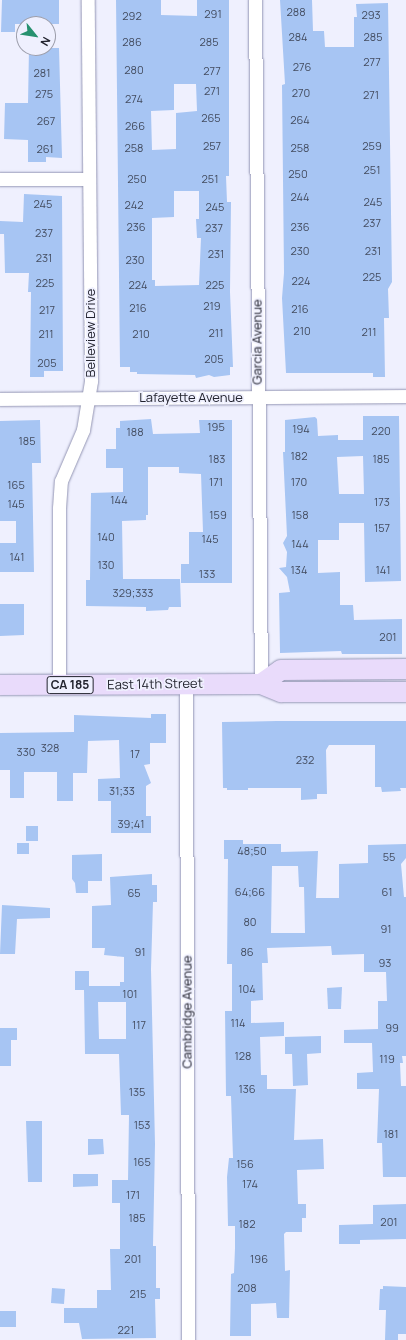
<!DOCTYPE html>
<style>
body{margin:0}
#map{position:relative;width:406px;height:1340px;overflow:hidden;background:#eff0fe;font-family:Manrope,sans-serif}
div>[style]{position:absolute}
.building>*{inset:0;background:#a7c5f3}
.roads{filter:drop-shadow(0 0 1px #9496b4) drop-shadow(0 0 1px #9496b4)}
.street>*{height:13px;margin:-6.5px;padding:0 6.5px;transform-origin:6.5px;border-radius:6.5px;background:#fff}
.primary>*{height:20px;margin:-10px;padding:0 10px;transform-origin:10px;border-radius:10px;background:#e9dbfb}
span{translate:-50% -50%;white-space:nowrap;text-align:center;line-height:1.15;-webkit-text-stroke:3.5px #eff0fe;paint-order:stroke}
.number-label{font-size:11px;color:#434c5f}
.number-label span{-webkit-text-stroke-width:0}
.shield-label span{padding:1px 3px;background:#eff0fe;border:1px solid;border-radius:3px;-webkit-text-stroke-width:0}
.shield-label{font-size:12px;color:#22232e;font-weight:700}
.street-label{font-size:13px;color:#22232e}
.north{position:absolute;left:16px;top:16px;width:40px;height:40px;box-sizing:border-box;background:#eff0fe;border:1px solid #9d9eab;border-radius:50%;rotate:120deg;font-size:11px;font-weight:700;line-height:16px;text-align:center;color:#22232e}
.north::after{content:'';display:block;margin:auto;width:14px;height:18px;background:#27916f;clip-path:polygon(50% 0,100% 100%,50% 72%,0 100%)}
</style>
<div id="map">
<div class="building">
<i style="clip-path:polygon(2px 0,59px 0,59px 24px,15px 24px,15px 32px,1px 32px)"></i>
<i style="clip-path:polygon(evenodd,116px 0,161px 0,161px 15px,197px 16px,197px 0,229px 0,229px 176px,226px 176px,227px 202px,231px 202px,230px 292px,233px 367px,230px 367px,230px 375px,214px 377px,209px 375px,196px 378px,195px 375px,137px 374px,137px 372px,130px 372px,130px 367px,120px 367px,116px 0,174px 84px,196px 84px,197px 111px,176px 113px,176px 149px,152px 150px,151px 111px,174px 110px,174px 84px,116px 0,174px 191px,199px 191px,199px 219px,196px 219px,197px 238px,201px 238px,199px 285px,155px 286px,155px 280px,152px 280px,152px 218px,174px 217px,174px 191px)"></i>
<i style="clip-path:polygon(280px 0,312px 0,313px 31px,324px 31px,325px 47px,354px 47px,354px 17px,357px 17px,356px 4px,388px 3px,392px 282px,388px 289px,389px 318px,384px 318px,385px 377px,373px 377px,373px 373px,286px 373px,282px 298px,284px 273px,282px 85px,285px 84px)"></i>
<i style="clip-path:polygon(29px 48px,59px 48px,62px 158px,46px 157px,46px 162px,28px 162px,28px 140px,4px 139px,5px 103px,28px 103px)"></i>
<i style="clip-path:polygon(24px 194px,62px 196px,63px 371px,44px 371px,44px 377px,30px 377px,31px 292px,28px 292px,29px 273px,5px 273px,4px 234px,0 234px,0 221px,23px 222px)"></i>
<i style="clip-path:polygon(evenodd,363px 416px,399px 416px,401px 581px,365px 582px,364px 523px,339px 523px,339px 540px,318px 540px,318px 573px,340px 572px,340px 605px,353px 605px,354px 620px,402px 619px,402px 654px,342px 654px,341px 651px,280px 653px,279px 593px,290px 592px,287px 577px,279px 568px,286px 567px,287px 552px,283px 543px,287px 536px,283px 452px,285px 452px,285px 420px,315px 417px,317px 419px,318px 436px,338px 435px,338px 440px,363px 440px,363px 416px,363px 456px,364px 494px,339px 494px,337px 457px,363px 456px)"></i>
<i style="clip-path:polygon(151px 419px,153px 434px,200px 433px,199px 420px,232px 420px,232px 583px,181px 583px,181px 564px,189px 564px,189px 532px,203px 532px,201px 474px,179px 473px,179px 467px,148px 467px,148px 515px,146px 515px,146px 520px,122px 521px,123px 579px,180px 579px,181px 607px,169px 607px,168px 610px,146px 611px,146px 607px,86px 606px,86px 580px,90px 580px,91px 493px,123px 492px,123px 468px,106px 468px,106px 449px,116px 449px,116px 428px,120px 428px,120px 421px)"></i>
<i style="clip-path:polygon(40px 420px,41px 463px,32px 463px,34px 572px,0 572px,0 543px,16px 543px,16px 521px,0 521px,0 421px)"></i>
<i style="clip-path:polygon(0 604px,24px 604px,24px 635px,0 636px)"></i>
<i style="clip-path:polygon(151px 714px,166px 714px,166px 743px,150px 743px,150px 764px,144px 765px,151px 783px,146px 786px,146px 816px,151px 816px,151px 833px,111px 833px,111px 801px,98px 801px,98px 779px,120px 778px,119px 740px,88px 741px,87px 773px,73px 773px,73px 801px,57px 801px,57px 772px,24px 772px,24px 798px,10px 798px,10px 770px,0 770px,0 733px,74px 732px,74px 715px,151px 718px)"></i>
<i style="clip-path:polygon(277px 721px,406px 721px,406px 788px,400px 788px,401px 791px,382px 792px,381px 787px,375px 787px,375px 745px,329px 745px,326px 750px,327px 794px,317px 794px,317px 799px,301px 800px,301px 788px,248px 788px,248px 790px,227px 790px,227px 788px,223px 788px,222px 722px)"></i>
<i style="clip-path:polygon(26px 826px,38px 826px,38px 841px,26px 841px)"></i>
<i style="clip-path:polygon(evenodd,224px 840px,243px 840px,243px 844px,281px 844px,281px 852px,318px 851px,316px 898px,339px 898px,339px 864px,368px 863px,368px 845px,406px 844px,406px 858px,401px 864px,404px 897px,406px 897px,406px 1056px,402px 1056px,403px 1063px,400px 1063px,401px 1086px,406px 1086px,406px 1177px,383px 1177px,382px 1143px,377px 1143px,379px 1089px,357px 1089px,357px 1073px,373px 1072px,372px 1043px,344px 1043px,344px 1030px,378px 1029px,378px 1001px,387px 1001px,386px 972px,364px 972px,364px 954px,332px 955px,331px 946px,267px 948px,268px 963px,262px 963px,263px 1000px,251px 1001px,251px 1023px,284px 1022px,284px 1036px,260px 1037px,261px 1075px,267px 1075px,267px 1089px,296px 1089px,294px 1140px,323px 1139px,324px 1169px,297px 1170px,298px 1204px,306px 1204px,306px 1218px,302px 1218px,302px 1232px,286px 1232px,284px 1234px,285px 1271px,290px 1270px,289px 1318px,277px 1318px,276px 1303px,251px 1304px,251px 1336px,230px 1336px,231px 1274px,234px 1273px,235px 1248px,235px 1226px,228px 1226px,227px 1177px,229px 1158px,233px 1158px,231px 1096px,226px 1096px,225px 1011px,232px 1011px,232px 964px,227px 964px,228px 859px,224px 859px,224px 840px,272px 866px,298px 866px,299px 887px,304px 887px,305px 933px,271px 933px,272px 866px)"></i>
<i style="clip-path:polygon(17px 843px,29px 843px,29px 854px,17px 854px)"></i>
<i style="clip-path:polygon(102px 854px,102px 881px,88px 881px,88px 893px,76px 893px,75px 883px,72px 879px,72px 855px)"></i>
<i style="clip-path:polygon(evenodd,152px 874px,152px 885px,157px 885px,157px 902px,153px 902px,151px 969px,155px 1144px,153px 1246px,156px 1246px,156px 1288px,160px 1288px,160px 1299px,155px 1299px,156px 1338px,82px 1339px,79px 1323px,64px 1323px,64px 1308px,97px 1308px,97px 1290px,111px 1290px,110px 1249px,120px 1249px,120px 1203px,112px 1203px,112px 1180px,128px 1180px,129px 1115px,121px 1115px,119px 1054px,85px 1054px,84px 990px,75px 990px,75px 971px,89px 971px,89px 986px,120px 986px,120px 982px,124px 982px,124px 957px,104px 955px,105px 948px,92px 948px,92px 906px,111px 905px,110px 877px,152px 874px,98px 1002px,126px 1002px,126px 1039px,99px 1039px,98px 1002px)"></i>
<i style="clip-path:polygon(2px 905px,50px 908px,50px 918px,17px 919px,15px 954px,0 954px)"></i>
<i style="clip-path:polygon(342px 987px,341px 1009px,328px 1009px,327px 988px)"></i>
<i style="clip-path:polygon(0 1028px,17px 1028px,17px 1040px,11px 1040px,11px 1066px,0 1066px)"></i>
<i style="clip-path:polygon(321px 1036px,321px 1053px,307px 1054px,308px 1085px,293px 1086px,292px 1054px,285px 1054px,285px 1037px)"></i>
<i style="clip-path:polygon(26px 1121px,42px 1121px,42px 1182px,28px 1182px)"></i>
<i style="clip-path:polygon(88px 1139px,103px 1139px,104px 1154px,88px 1155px)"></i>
<i style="clip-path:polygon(73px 1174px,98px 1174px,98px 1186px,73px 1187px)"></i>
<i style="clip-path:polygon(406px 1204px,406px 1239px,360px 1240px,360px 1244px,339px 1244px,339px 1225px,373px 1224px,373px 1205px)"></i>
<i style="clip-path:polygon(383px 1286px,406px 1287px,406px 1334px,398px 1334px,398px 1340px,385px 1340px,386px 1310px,379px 1310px,380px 1289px,383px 1289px)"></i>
<i style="clip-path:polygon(52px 1288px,65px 1289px,64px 1304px,51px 1303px)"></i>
<i style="clip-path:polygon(0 1311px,16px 1311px,16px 1327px,0 1327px)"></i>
</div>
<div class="roads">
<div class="street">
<i style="left:255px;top:0;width:684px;rotate:89.5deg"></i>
<i style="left:0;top:179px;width:89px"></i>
<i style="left:0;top:399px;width:406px;rotate:-0.4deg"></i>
<i style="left:186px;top:683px;width:657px;rotate:89.83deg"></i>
<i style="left:59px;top:685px;width:177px;rotate:-90deg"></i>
<i style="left:59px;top:508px;width:27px;rotate:-86deg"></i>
<i style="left:61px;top:481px;width:56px;rotate:-66.7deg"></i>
<i style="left:83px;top:430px;width:50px;rotate:-80.7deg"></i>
<i style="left:91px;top:381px;width:381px;rotate:-90.5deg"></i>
</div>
<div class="primary">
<i style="left:261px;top:684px;width:24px;rotate:-35deg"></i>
<i style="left:281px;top:670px;width:125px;rotate:-0.5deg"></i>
<i style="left:0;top:685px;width:261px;rotate:-0.2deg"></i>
<i style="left:261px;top:684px;width:22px;rotate:22deg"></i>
<i style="left:281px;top:692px;width:125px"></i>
</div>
</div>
<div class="number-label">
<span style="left:296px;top:12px">288</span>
<span style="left:213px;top:14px">291</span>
<span style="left:371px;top:15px">293</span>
<span style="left:132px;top:16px">292</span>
<span style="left:298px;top:37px">284</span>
<span style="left:373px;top:37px">285</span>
<span style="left:132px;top:42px">286</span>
<span style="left:209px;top:42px">285</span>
<span style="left:372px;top:62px">277</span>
<span style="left:302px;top:67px">276</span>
<span style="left:134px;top:70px">280</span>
<span style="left:212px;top:71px">277</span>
<span style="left:42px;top:73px">281</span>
<span style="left:212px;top:91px">271</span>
<span style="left:301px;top:93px">270</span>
<span style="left:44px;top:94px">275</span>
<span style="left:371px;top:95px">271</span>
<span style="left:134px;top:99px">274</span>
<span style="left:211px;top:118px">265</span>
<span style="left:300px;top:120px">264</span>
<span style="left:46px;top:121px">267</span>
<span style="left:135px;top:126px">266</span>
<span style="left:212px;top:146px">257</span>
<span style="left:372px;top:146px">259</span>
<span style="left:134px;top:148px">258</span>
<span style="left:300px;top:148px">258</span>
<span style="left:45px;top:149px">261</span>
<span style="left:372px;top:170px">251</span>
<span style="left:298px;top:174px">250</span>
<span style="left:137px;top:179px">250</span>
<span style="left:210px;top:179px">251</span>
<span style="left:300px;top:197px">244</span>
<span style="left:373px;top:202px">245</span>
<span style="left:43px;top:204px">245</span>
<span style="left:134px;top:205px">242</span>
<span style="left:215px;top:207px">245</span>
<span style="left:372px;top:223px">237</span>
<span style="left:136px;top:227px">236</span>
<span style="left:300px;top:227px">236</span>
<span style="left:214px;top:228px">237</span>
<span style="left:44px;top:233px">237</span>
<span style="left:300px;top:251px">230</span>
<span style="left:373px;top:251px">231</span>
<span style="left:216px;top:254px">231</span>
<span style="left:44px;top:258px">231</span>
<span style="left:135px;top:260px">230</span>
<span style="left:372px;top:277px">225</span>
<span style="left:301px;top:281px">224</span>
<span style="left:45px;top:283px">225</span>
<span style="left:138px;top:285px">224</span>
<span style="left:215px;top:285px">225</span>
<span style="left:212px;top:306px">219</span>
<span style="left:138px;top:308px">216</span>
<span style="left:300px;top:309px">216</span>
<span style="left:47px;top:310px">217</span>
<span style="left:302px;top:331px">210</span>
<span style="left:369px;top:332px">211</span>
<span style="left:216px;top:333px">211</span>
<span style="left:46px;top:334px">211</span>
<span style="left:141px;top:334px">210</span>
<span style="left:214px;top:359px">205</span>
<span style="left:47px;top:363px">205</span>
<span style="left:216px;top:427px">195</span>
<span style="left:301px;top:429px">194</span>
<span style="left:381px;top:431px">220</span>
<span style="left:135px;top:432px">188</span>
<span style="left:27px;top:441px">185</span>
<span style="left:299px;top:456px">182</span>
<span style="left:217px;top:459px">183</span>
<span style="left:381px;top:459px">185</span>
<span style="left:216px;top:482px">171</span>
<span style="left:299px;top:482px">170</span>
<span style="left:16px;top:485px">165</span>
<span style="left:119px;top:500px">144</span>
<span style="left:382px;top:502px">173</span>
<span style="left:16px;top:504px">145</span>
<span style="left:218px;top:515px">159</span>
<span style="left:300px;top:515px">158</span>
<span style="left:382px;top:528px">157</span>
<span style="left:106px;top:537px">140</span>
<span style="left:210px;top:539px">145</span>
<span style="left:300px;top:544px">144</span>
<span style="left:17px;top:557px">141</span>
<span style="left:106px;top:565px">130</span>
<span style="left:299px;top:570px">134</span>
<span style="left:383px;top:570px">141</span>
<span style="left:207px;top:574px">133</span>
<span style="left:133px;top:593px">329;333</span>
<span style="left:388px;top:637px">201</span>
<span style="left:50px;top:748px">328</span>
<span style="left:26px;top:752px">330</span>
<span style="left:135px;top:754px">17</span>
<span style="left:305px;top:760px">232</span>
<span style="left:122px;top:791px">31;33</span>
<span style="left:131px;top:824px">39;41</span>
<span style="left:252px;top:851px">48;50</span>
<span style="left:389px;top:857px">55</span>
<span style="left:250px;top:892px">64;66</span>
<span style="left:387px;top:892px">61</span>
<span style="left:134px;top:893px">65</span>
<span style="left:250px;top:922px">80</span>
<span style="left:386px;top:929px">91</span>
<span style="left:140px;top:952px">91</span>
<span style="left:247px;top:952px">86</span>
<span style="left:385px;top:963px">93</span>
<span style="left:247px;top:989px">104</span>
<span style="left:130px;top:994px">101</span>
<span style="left:238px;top:1023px">114</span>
<span style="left:139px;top:1025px">117</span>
<span style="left:392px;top:1028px">99</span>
<span style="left:243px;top:1056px">128</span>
<span style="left:387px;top:1059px">119</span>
<span style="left:247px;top:1089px">136</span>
<span style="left:137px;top:1092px">135</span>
<span style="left:142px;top:1125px">153</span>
<span style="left:391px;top:1134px">181</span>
<span style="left:142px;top:1162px">165</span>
<span style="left:245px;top:1164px">156</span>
<span style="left:250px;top:1184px">174</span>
<span style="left:133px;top:1195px">171</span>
<span style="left:137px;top:1218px">185</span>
<span style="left:389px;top:1222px">201</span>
<span style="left:247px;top:1224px">182</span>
<span style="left:133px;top:1259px">201</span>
<span style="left:259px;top:1259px">196</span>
<span style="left:247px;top:1288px">208</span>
<span style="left:138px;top:1294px">215</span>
<span style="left:126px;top:1330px">221</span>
</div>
<div class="shield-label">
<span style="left:70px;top:685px">CA 185</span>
</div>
<div class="street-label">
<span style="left:90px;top:333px;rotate:-90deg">Belleview Drive</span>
<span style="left:257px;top:342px;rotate:-90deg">Garcia Avenue</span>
<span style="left:191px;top:397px">Lafayette Avenue</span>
<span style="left:155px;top:684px;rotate:-1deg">East 14th Street</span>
<span style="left:187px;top:1012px;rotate:-90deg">Cambridge Avenue</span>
</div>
<div class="north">N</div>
</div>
